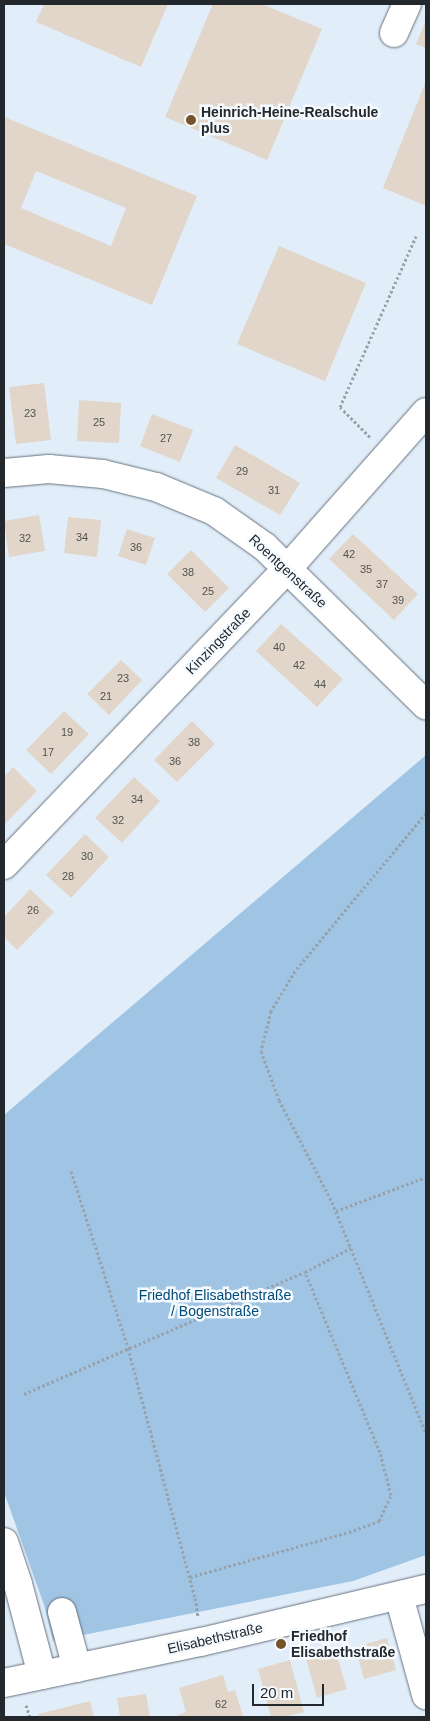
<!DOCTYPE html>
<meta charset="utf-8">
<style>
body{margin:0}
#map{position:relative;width:430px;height:1721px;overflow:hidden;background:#e1eefa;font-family:Arial,sans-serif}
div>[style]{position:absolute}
.green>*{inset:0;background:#a0c4e3}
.building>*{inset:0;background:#e1d6c9}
.path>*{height:3px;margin-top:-1.5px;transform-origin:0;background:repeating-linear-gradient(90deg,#98a2aa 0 2.5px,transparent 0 5px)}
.roads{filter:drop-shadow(0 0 1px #66717c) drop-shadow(0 0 1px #66717c)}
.minor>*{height:28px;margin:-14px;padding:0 14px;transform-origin:14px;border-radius:14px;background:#fff}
.dots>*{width:14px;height:14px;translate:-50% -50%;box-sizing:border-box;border:2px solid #f5faff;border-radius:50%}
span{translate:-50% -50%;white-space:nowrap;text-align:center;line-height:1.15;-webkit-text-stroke:5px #f5faff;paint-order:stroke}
.number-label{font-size:11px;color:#525453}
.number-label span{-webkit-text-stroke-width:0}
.poi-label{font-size:14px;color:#23282c;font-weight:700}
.left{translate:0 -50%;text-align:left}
.street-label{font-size:14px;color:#23282c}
.park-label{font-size:14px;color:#014b78}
.frame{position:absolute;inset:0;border:5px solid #23282c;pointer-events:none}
.scale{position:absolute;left:252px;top:1684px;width:72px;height:22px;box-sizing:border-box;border:2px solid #23282c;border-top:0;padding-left:6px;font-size:15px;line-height:18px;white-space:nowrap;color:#23282c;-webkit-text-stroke:4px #f5faff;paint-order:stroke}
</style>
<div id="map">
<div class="green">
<i style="clip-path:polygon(426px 755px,426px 1555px,353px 1581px,53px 1641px,44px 1605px,4px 1492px,4px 1115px)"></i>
</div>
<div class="building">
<i style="clip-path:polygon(44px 4px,168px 4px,141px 67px,36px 22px)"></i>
<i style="clip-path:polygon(213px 4px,262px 4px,322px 29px,267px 160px,165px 117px)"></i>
<i style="clip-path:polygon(426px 20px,426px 48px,416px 44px)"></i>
<i style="clip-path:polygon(426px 81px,426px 206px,383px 188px)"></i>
<i style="clip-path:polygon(evenodd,4px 117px,197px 196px,152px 305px,4px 244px,4px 117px,36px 171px,126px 208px,111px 246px,21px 208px,36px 171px)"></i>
<i style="clip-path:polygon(279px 246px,366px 283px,325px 381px,237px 344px)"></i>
<i style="clip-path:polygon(44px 383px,51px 440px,16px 444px,9px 387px)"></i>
<i style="clip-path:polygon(79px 400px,121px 403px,119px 443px,77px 441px)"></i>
<i style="clip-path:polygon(152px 414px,193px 430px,180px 462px,140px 446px)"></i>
<i style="clip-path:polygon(235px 445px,300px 483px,280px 515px,216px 478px)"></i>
<i style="clip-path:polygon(39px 515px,45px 551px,9px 557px,4px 521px)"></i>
<i style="clip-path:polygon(68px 517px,101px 520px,97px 557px,64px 553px)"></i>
<i style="clip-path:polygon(127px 529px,155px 538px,146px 565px,118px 556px)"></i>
<i style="clip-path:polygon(353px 534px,418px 594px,394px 620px,329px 559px)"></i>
<i style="clip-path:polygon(191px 550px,229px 588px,205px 612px,167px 574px)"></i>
<i style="clip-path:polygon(281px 624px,343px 679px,317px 707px,256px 651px)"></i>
<i style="clip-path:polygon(121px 660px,142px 680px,109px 715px,87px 694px)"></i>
<i style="clip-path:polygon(64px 711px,89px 734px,51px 774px,26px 750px)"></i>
<i style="clip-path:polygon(192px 721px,215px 744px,177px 782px,154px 760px)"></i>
<i style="clip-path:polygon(13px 767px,37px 791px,4px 825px,4px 777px)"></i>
<i style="clip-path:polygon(134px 777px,160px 801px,122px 843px,95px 818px)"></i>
<i style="clip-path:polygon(85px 834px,109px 857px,71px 898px,46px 875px)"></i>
<i style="clip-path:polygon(30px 889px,54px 912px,17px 950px,4px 937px,4px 917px)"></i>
<i style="clip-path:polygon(387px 1638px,396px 1670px,364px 1679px,355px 1647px)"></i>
<i style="clip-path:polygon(335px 1650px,347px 1689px,317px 1698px,306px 1659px)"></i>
<i style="clip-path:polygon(290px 1660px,304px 1712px,285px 1717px,271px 1717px,258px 1669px)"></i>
<i style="clip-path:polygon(223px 1675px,228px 1692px,235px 1690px,243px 1716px,174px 1717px,186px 1712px,179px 1688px)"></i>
<i style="clip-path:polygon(146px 1694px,150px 1717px,120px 1717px,117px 1698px)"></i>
<i style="clip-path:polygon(90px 1701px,94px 1717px,39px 1717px,38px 1714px)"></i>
</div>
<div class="path">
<i style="left:370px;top:437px;width:42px;rotate:-135deg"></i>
<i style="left:340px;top:407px;width:187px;rotate:-66deg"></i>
<i style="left:426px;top:813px;width:205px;rotate:129.7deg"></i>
<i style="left:295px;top:971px;width:47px;rotate:121deg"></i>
<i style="left:271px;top:1011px;width:41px;rotate:104deg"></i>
<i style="left:261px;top:1051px;width:52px;rotate:69.8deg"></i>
<i style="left:279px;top:1100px;width:115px;rotate:62.5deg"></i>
<i style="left:332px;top:1202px;width:249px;rotate:67.9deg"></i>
<i style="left:71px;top:1171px;width:186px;rotate:72.1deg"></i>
<i style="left:128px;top:1348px;width:259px;rotate:75deg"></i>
<i style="left:195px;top:1598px;width:18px;rotate:81deg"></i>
<i style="left:336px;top:1211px;width:96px;rotate:-20.7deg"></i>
<i style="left:24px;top:1394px;width:306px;rotate:-23.5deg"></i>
<i style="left:305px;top:1272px;width:52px;rotate:-27.6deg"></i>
<i style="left:190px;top:1577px;width:165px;rotate:-15.8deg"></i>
<i style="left:349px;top:1532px;width:32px;rotate:-20deg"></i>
<i style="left:379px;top:1521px;width:29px;rotate:-65deg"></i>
<i style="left:391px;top:1495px;width:44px;rotate:-104.3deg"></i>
<i style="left:380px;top:1452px;width:195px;rotate:-112.6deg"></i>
<i style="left:26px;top:1705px;width:13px;rotate:72deg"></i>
</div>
<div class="roads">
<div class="minor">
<i style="left:394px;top:33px;width:32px;rotate:-66deg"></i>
<i style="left:4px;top:473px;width:45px;rotate:-5.1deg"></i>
<i style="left:49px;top:469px;width:54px;rotate:5.3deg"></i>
<i style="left:103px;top:474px;width:55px;rotate:13.8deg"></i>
<i style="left:156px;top:487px;width:63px;rotate:22.5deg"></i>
<i style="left:214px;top:511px;width:62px;rotate:35.2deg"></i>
<i style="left:265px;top:547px;width:226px;rotate:44.5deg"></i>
<i style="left:4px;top:865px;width:411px;rotate:-46.3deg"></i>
<i style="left:288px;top:568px;width:208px;rotate:-48.5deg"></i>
<i style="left:4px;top:1542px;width:44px;rotate:71.6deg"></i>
<i style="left:18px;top:1584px;width:94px;rotate:75.2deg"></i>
<i style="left:399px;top:1596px;width:103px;rotate:74.7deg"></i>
<i style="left:62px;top:1612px;width:58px;rotate:75deg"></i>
<i style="left:4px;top:1683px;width:201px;rotate:-11.8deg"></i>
<i style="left:201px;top:1642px;width:231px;rotate:-13.3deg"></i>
</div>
</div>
<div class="dots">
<i style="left:191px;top:120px;background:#75542b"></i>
<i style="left:281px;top:1644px;background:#75542b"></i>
</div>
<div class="number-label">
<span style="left:30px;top:413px">23</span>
<span style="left:99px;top:422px">25</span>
<span style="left:166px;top:438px">27</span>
<span style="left:242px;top:471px">29</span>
<span style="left:274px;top:490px">31</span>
<span style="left:82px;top:537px">34</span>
<span style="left:25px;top:538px">32</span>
<span style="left:136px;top:547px">36</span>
<span style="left:349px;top:554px">42</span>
<span style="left:366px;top:569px">35</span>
<span style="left:188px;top:572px">38</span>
<span style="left:382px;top:584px">37</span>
<span style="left:208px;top:591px">25</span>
<span style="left:398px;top:600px">39</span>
<span style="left:279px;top:647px">40</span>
<span style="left:299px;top:665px">42</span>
<span style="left:123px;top:678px">23</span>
<span style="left:320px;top:684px">44</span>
<span style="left:106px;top:696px">21</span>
<span style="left:67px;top:732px">19</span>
<span style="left:194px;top:742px">38</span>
<span style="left:48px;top:752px">17</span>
<span style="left:175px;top:761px">36</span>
<span style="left:137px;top:799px">34</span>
<span style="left:118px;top:820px">32</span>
<span style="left:87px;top:856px">30</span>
<span style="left:68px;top:876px">28</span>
<span style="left:33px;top:910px">26</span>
<span style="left:221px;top:1704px">62</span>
</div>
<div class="poi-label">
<span class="left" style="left:201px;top:120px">Heinrich-Heine-Realschule<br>plus</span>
<span class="left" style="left:291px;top:1644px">Friedhof<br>Elisabethstraße</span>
</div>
<div class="street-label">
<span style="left:288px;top:571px;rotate:43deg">Roentgenstraße</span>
<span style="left:218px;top:641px;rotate:-46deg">Kinzingstraße</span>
<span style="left:215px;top:1638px;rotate:-13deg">Elisabethstraße</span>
</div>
<div class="park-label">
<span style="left:215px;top:1303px">Friedhof Elisabethstraße<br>/ Bogenstraße</span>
</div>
<div class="frame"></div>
<div class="scale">20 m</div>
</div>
